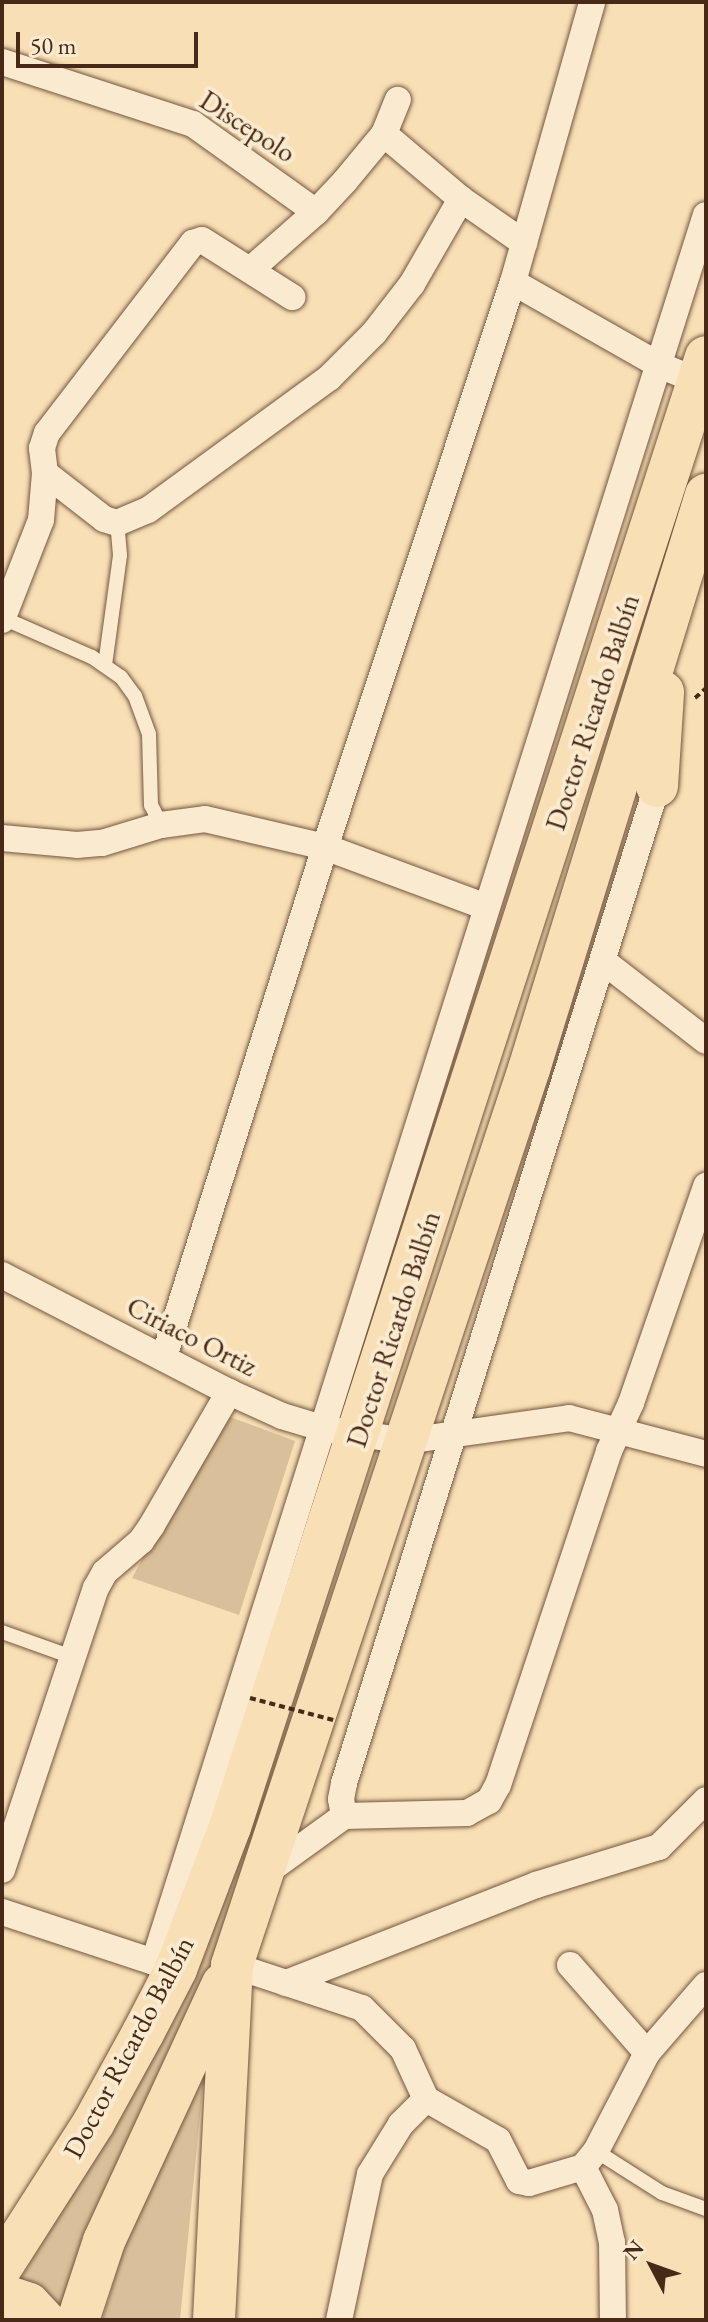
<!DOCTYPE html>
<meta charset="utf-8">
<style>
body{margin:0}
#map{position:relative;width:708px;height:2322px;overflow:hidden;background:#f8dfb5;font-family:"EB Garamond",serif}
div>[style]{position:absolute}
.green>*{inset:0;background:#dac09a}
.path>*{height:4px;margin-top:-2px;transform-origin:0;background:repeating-linear-gradient(90deg,#482917 0 6px,transparent 0 10px)}
.roads{filter:drop-shadow(0 0 2px #74563e) drop-shadow(0 0 2px #74563e)}
.lane>*{height:14px;margin:-7px;padding:0 7px;transform-origin:7px;border-radius:7px;background:#faeacf}
.street>*{height:26px;margin:-13px;padding:0 13px;transform-origin:13px;border-radius:13px;background:#faeacf}
.primary>*{height:42px;margin:-21px;padding:0 21px;transform-origin:21px;border-radius:21px;background:#f8dfb5}
.path-bridge>*{height:4px;margin-top:-2px;transform-origin:0;background:repeating-linear-gradient(90deg,#482917 0 6px,transparent 0 10px)}
span{translate:-50% -50%;white-space:nowrap;text-align:center;line-height:1.15;-webkit-text-stroke:8px #faeacf;paint-order:stroke}
.street-label{font-size:28px;color:#482917}
.frame{position:absolute;inset:0;border:4px solid #482917;pointer-events:none}
.north{position:absolute;left:612px;top:2226px;width:80px;height:80px;-webkit-text-stroke:6px #faeacf;paint-order:stroke;rotate:311deg;font-size:22px;font-weight:700;line-height:32px;text-align:center;color:#482917}
.north::after{content:'';display:block;margin:auto;width:28px;height:36px;background:#482917;clip-path:polygon(50% 0,100% 100%,50% 72%,0 100%)}
.scale{position:absolute;left:16px;top:32px;width:182px;height:36px;box-sizing:border-box;border:4px solid #482917;border-top:0;padding-left:10px;font-size:24px;line-height:28px;white-space:nowrap;color:#482917;-webkit-text-stroke:6px #faeacf;paint-order:stroke}
</style>
<div id="map">
<div class="green">
<i style="clip-path:polygon(222px 1414px,295px 1441px,239px 1615px,132px 1578px)"></i>
<i style="clip-path:polygon(273px 1774px,248px 1903px,64px 2320px,15px 2287px,67px 2202px,218px 1912px)"></i>
<i style="clip-path:polygon(225px 2019px,219px 2085px,203px 2085px,180px 2320px,102px 2320px,132px 2221px)"></i>
</div>
<div class="path">
<i style="left:695px;top:698px;width:15px;rotate:-42deg"></i>
</div>
<div class="roads">
<div class="lane">
<i style="left:3px;top:618px;width:97px;rotate:23.7deg"></i>
<i style="left:92px;top:657px;width:35px;rotate:35deg"></i>
<i style="left:121px;top:677px;width:24px;rotate:54deg"></i>
<i style="left:135px;top:696px;width:40px;rotate:69.8deg"></i>
<i style="left:149px;top:734px;width:71px;rotate:88.4deg"></i>
<i style="left:151px;top:805px;width:22px;rotate:63deg"></i>
<i style="left:105px;top:665px;width:111px;rotate:-82.2deg"></i>
<i style="left:120px;top:555px;width:32px;rotate:-95deg"></i>
<i style="left:2px;top:1632px;width:74px;rotate:19.7deg"></i>
<i style="left:596px;top:2151px;width:78px;rotate:32.5deg"></i>
<i style="left:662px;top:2193px;width:47px;rotate:20deg"></i>
</div>
<div class="street">
<i style="left:2px;top:62px;width:201px;rotate:18deg"></i>
<i style="left:193px;top:124px;width:151px;rotate:35.6deg"></i>
<i style="left:384px;top:134px;width:101px;rotate:40.2deg"></i>
<i style="left:461px;top:199px;width:77px;rotate:34.9deg"></i>
<i style="left:250px;top:270px;width:88px;rotate:-41.3deg"></i>
<i style="left:316px;top:212px;width:42px;rotate:-46.9deg"></i>
<i style="left:345px;top:181px;width:61px;rotate:-50.3deg"></i>
<i style="left:384px;top:134px;width:37px;rotate:-68deg"></i>
<i style="left:513px;top:282px;width:168px;rotate:29.6deg"></i>
<i style="left:659px;top:365px;width:42px;rotate:22.3deg"></i>
<i style="left:45px;top:473px;width:75px;rotate:37.9deg"></i>
<i style="left:104px;top:519px;width:14px;rotate:17deg"></i>
<i style="left:117px;top:523px;width:34px;rotate:-23deg"></i>
<i style="left:148px;top:510px;width:224px;rotate:-36.1deg"></i>
<i style="left:329px;top:378px;width:64px;rotate:-45deg"></i>
<i style="left:374px;top:333px;width:62px;rotate:-52.2deg"></i>
<i style="left:412px;top:284px;width:98px;rotate:-60deg"></i>
<i style="left:2px;top:620px;width:107px;rotate:-68.7deg"></i>
<i style="left:41px;top:520px;width:47px;rotate:-85.1deg"></i>
<i style="left:45px;top:473px;width:25px;rotate:-97deg"></i>
<i style="left:42px;top:448px;width:16px;rotate:-72deg"></i>
<i style="left:47px;top:433px;width:240px;rotate:-52.5deg"></i>
<i style="left:193px;top:243px;width:9px;rotate:-18deg"></i>
<i style="left:202px;top:240px;width:107px;rotate:32.3deg"></i>
<i style="left:2px;top:838px;width:75px;rotate:5.3deg"></i>
<i style="left:77px;top:845px;width:25px;rotate:-5deg"></i>
<i style="left:102px;top:843px;width:62px;rotate:-17deg"></i>
<i style="left:161px;top:825px;width:44px;rotate:-7.8deg"></i>
<i style="left:205px;top:819px;width:123px;rotate:13.1deg"></i>
<i style="left:325px;top:847px;width:172px;rotate:20.4deg"></i>
<i style="left:603px;top:961px;width:130px;rotate:37.8deg"></i>
<i style="left:2px;top:1275px;width:255px;rotate:27.3deg"></i>
<i style="left:229px;top:1392px;width:58px;rotate:24.4deg"></i>
<i style="left:282px;top:1416px;width:45px;rotate:16.8deg"></i>
<i style="left:325px;top:1429px;width:82px;rotate:8.4deg"></i>
<i style="left:406px;top:1441px;width:165px;rotate:-8deg"></i>
<i style="left:569px;top:1418px;width:142px;rotate:14.7deg"></i>
<i style="left:164px;top:1357px;width:535px;rotate:-72.48deg"></i>
<i style="left:325px;top:847px;width:595px;rotate:-71.6deg"></i>
<i style="left:513px;top:282px;width:291px;rotate:-74.2deg"></i>
<i style="left:344px;top:1816px;width:17px;rotate:-100deg"></i>
<i style="left:341px;top:1799px;width:16px;rotate:-79deg"></i>
<i style="left:344px;top:1783px;width:1045px;rotate:-72.57deg"></i>
<i style="left:2px;top:1870px;width:297px;rotate:-71.6deg"></i>
<i style="left:96px;top:1588px;width:18px;rotate:-61deg"></i>
<i style="left:105px;top:1572px;width:48px;rotate:-40.7deg"></i>
<i style="left:141px;top:1541px;width:19px;rotate:-55deg"></i>
<i style="left:152px;top:1525px;width:154px;rotate:-59.9deg"></i>
<i style="left:264px;top:1874px;width:99px;rotate:-35.9deg"></i>
<i style="left:344px;top:1816px;width:123px;rotate:-1.4deg"></i>
<i style="left:467px;top:1813px;width:25px;rotate:-29deg"></i>
<i style="left:489px;top:1801px;width:18px;rotate:-61deg"></i>
<i style="left:498px;top:1785px;width:352px;rotate:-71.6deg"></i>
<i style="left:609px;top:1451px;width:53px;rotate:-65.4deg"></i>
<i style="left:631px;top:1403px;width:230px;rotate:-70.9deg"></i>
<i style="left:2px;top:1912px;width:176px;rotate:18.2deg"></i>
<i style="left:154px;top:1962px;width:1832px;rotate:-72.47deg"></i>
<i style="left:232px;top:1965px;width:137px;rotate:18.3deg"></i>
<i style="left:362px;top:2008px;width:58px;rotate:45deg"></i>
<i style="left:403px;top:2049px;width:55px;rotate:65.3deg"></i>
<i style="left:426px;top:2099px;width:83px;rotate:29.7deg"></i>
<i style="left:498px;top:2140px;width:46px;rotate:62.9deg"></i>
<i style="left:519px;top:2181px;width:10px;rotate:11deg"></i>
<i style="left:529px;top:2183px;width:56px;rotate:-16.5deg"></i>
<i style="left:583px;top:2167px;width:48px;rotate:62.9deg"></i>
<i style="left:605px;top:2210px;width:33px;rotate:78deg"></i>
<i style="left:612px;top:2242px;width:78px;rotate:89.3deg"></i>
<i style="left:570px;top:1965px;width:117px;rotate:48.8deg"></i>
<i style="left:286px;top:1983px;width:269px;rotate:-21.4deg"></i>
<i style="left:536px;top:1885px;width:129px;rotate:-17.2deg"></i>
<i style="left:659px;top:1847px;width:66px;rotate:-45deg"></i>
<i style="left:583px;top:2167px;width:21px;rotate:-51deg"></i>
<i style="left:596px;top:2151px;width:110px;rotate:-62.5deg"></i>
<i style="left:647px;top:2053px;width:90px;rotate:-49.1deg"></i>
<i style="left:339px;top:2320px;width:149px;rotate:-78deg"></i>
<i style="left:370px;top:2174px;width:59px;rotate:-58.2deg"></i>
<i style="left:401px;top:2124px;width:35px;rotate:-45deg"></i>
</div>
<div class="primary">
<i style="left:657px;top:786px;width:94px;rotate:-86.3deg"></i>
<i style="left:2px;top:2266px;width:171px;rotate:-57.4deg"></i>
<i style="left:94px;top:2122px;width:102px;rotate:-61.2deg"></i>
<i style="left:143px;top:2033px;width:72px;rotate:-62.7deg"></i>
<i style="left:176px;top:1969px;width:152px;rotate:-69.2deg"></i>
<i style="left:230px;top:1827px;width:1545px;rotate:-72.06deg"></i>
<i style="left:2px;top:2295px;width:28px;rotate:18deg"></i>
<i style="left:29px;top:2304px;width:22px;rotate:47deg"></i>
<i style="left:78px;top:2320px;width:83px;rotate:-71.8deg"></i>
<i style="left:104px;top:2241px;width:283px;rotate:-65.2deg"></i>
<i style="left:214px;top:2320px;width:355px;rotate:-87.1deg"></i>
<i style="left:232px;top:1965px;width:944px;rotate:-71.66deg"></i>
<i style="left:529px;top:1069px;width:601px;rotate:-72.86deg"></i>
</div>
</div>
<div class="path-bridge">
<i style="left:250px;top:1698px;width:86px;rotate:14.8deg"></i>
</div>
<div class="street-label">
<span style="left:248px;top:126px;rotate:33deg">Discepolo</span>
<span style="left:592px;top:712px;rotate:-72deg">Doctor Ricardo Balbín</span>
<span style="left:393px;top:1329px;rotate:-72deg">Doctor Ricardo Balbín</span>
<span style="left:192px;top:1336px;rotate:27deg">Ciriaco Ortiz</span>
<span style="left:128px;top:2047px;rotate:-62deg">Doctor Ricardo Balbín</span>
</div>
<div class="frame"></div>
<div class="north">N</div>
<div class="scale">50 m</div>
</div>
